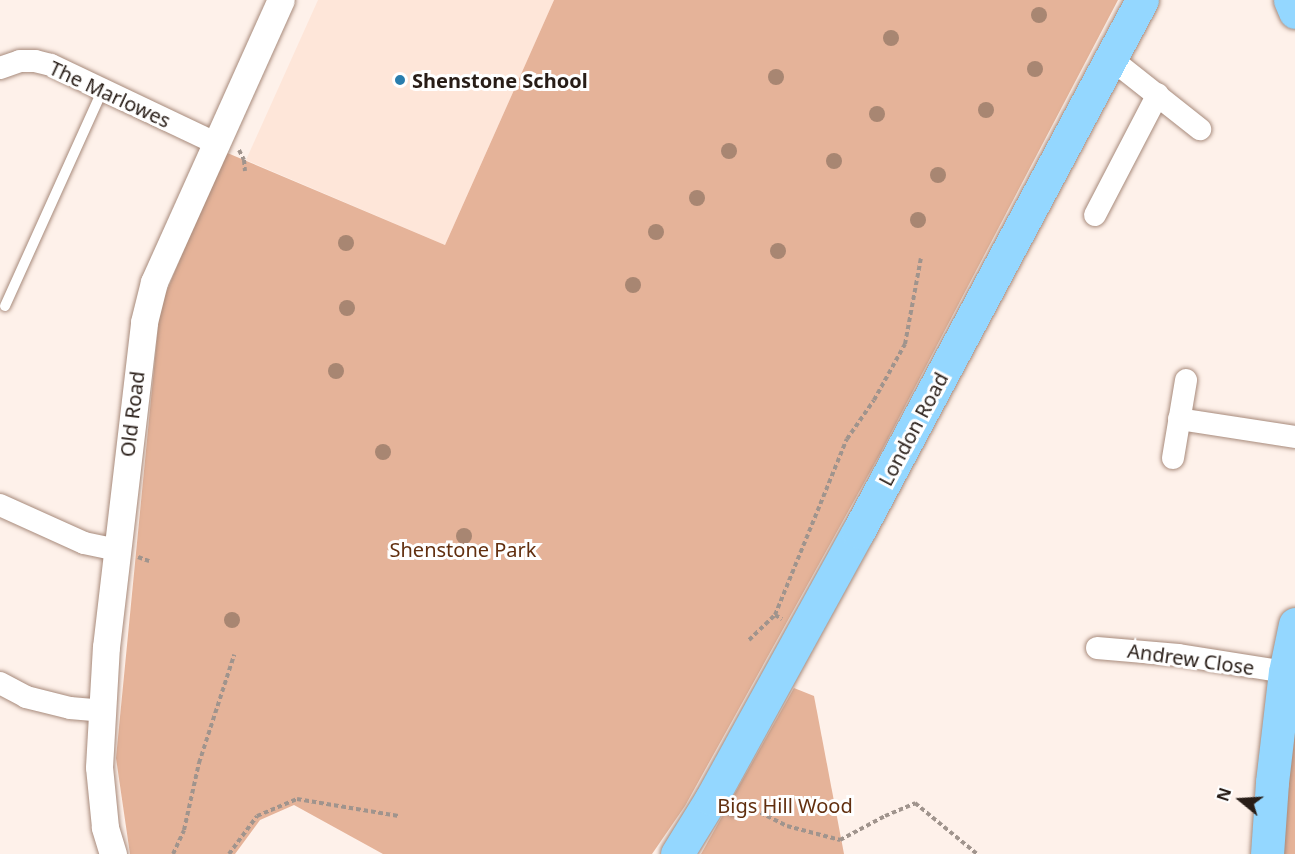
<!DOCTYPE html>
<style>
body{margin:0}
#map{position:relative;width:1295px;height:854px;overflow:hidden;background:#fef1ea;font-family:"Noto Sans",sans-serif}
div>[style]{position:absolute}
.built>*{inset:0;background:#fee6d9}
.green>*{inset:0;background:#e5b399}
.path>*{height:4px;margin-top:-2px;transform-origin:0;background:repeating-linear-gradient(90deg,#a0948d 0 4.5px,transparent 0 7.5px)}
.roads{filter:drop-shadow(0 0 2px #a78a7b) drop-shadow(0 0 2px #a78a7b)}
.service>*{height:10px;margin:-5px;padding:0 5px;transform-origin:5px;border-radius:5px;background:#fff}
.minor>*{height:22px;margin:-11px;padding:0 11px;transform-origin:11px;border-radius:11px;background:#fff}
.tertiary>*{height:27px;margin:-13.5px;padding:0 13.5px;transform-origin:13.5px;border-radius:13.5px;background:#fff}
.primary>*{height:33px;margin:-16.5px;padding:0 16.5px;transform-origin:16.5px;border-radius:16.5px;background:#94d7ff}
.trees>*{width:16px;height:16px;margin:-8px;border-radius:50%;background:#a88672}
.dots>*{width:16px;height:16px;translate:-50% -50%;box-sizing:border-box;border:3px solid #fff;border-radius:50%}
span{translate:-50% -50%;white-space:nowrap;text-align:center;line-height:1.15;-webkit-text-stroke:6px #fff;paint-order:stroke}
.poi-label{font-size:20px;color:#281d17;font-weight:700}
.left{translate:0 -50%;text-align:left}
.street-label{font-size:20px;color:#281d17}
.park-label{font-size:20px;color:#622f0f}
.north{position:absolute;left:1211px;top:770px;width:60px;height:60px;-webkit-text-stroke:4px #fff;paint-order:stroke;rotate:288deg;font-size:16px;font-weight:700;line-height:24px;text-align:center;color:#281d17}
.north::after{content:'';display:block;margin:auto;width:21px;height:27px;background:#281d17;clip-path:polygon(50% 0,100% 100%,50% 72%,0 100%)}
</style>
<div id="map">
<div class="built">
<i style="clip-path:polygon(318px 0,554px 0,445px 245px,246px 160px)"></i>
</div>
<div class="green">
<i style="clip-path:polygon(554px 0,1118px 0,880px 454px,685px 806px,652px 854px,383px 854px,294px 805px,260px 820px,235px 854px,130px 854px,116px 758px,160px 307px,225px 152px,445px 245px)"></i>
<i style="clip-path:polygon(794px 688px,814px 696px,844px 854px,701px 854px)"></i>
<i style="clip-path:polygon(1295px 714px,1295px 854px,1282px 854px)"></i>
</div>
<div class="path">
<i style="left:239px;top:150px;width:11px;rotate:63deg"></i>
<i style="left:244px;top:160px;width:11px;rotate:85deg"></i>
<i style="left:138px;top:557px;width:12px;rotate:20deg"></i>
<i style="left:775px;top:615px;width:190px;rotate:-67.8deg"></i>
<i style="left:847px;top:439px;width:47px;rotate:-55.3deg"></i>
<i style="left:874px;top:400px;width:64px;rotate:-61deg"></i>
<i style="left:905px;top:344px;width:87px;rotate:-79.5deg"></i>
<i style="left:749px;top:640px;width:36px;rotate:-44deg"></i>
<i style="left:775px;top:615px;width:8px;rotate:30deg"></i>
<i style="left:747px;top:806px;width:45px;rotate:26.6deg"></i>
<i style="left:787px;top:826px;width:55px;rotate:14.8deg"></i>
<i style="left:840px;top:840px;width:51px;rotate:-28.1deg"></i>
<i style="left:885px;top:816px;width:33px;rotate:-23deg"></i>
<i style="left:915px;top:803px;width:80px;rotate:39.4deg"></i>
<i style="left:173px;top:854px;width:26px;rotate:-65deg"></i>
<i style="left:184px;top:830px;width:69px;rotate:-77.4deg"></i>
<i style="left:199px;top:763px;width:114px;rotate:-72deg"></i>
<i style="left:229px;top:854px;width:47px;rotate:-53.6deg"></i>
<i style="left:257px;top:816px;width:43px;rotate:-23deg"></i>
<i style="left:297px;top:799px;width:103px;rotate:9.5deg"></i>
</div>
<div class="roads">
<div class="service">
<i style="left:5px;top:306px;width:238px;rotate:-65.7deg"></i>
<i style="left:714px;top:800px;width:22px;rotate:30deg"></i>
</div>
<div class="minor">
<i style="left:1110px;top:58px;width:115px;rotate:38.3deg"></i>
<i style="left:0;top:68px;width:21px;rotate:-19deg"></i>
<i style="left:20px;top:61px;width:15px"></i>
<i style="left:35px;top:61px;width:16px;rotate:14deg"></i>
<i style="left:51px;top:65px;width:184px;rotate:25.4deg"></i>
<i style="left:1095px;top:215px;width:136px;rotate:-62.5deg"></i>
<i style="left:1179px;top:419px;width:117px;rotate:8.8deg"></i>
<i style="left:1173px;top:458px;width:79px;rotate:-80.5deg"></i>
<i style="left:0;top:505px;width:92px;rotate:24.3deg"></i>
<i style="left:84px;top:543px;width:33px;rotate:12deg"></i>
<i style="left:1097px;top:648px;width:82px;rotate:4.9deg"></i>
<i style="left:1179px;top:655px;width:107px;rotate:9.1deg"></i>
<i style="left:0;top:683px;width:30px;rotate:28deg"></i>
<i style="left:26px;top:697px;width:45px;rotate:14deg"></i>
<i style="left:70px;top:708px;width:32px;rotate:5deg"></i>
</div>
<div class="tertiary">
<i style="left:113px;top:854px;width:28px;rotate:-107deg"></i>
<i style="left:105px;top:827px;width:60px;rotate:-95.7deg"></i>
<i style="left:99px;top:767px;width:120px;rotate:-86.7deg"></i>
<i style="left:106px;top:647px;width:327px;rotate:-83.3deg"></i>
<i style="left:144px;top:322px;width:41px;rotate:-76deg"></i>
<i style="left:154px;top:282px;width:309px;rotate:-65.8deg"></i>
</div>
<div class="primary">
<i style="left:1290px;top:0;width:13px;rotate:67deg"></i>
<i style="left:677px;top:854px;width:65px;rotate:-58.3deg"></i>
<i style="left:711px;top:799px;width:305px;rotate:-61.2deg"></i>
<i style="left:858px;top:532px;width:603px;rotate:-61.91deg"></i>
<i style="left:1267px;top:854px;width:72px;rotate:-86deg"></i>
<i style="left:1272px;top:782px;width:111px;rotate:-83.3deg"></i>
<i style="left:1285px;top:672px;width:49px;rotate:-78.2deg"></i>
</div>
</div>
<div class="trees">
<i style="left:1039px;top:15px"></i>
<i style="left:891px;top:38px"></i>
<i style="left:1035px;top:69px"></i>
<i style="left:776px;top:77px"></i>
<i style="left:986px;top:110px"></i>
<i style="left:877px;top:114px"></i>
<i style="left:729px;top:151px"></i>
<i style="left:834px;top:161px"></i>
<i style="left:938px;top:175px"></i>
<i style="left:697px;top:198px"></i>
<i style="left:918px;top:220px"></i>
<i style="left:656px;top:232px"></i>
<i style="left:346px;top:243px"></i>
<i style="left:778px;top:251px"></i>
<i style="left:633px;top:285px"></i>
<i style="left:347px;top:308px"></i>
<i style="left:336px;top:371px"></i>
<i style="left:383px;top:452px"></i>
<i style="left:464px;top:536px"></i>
<i style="left:232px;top:620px"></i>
</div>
<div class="dots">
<i style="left:400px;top:80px;background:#297dad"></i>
</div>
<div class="poi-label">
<span class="left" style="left:412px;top:80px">Shenstone School</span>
</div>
<div class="street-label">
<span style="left:110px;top:94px;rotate:25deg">The Marlowes</span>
<span style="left:132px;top:414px;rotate:-83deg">Old Road</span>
<span style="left:913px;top:429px;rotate:-62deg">London Road</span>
<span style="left:1191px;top:659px;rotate:8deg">Andrew Close</span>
</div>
<div class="park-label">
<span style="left:463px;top:549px">Shenstone Park</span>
<span style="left:785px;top:805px">Bigs Hill Wood</span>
</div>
<div class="north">N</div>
</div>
